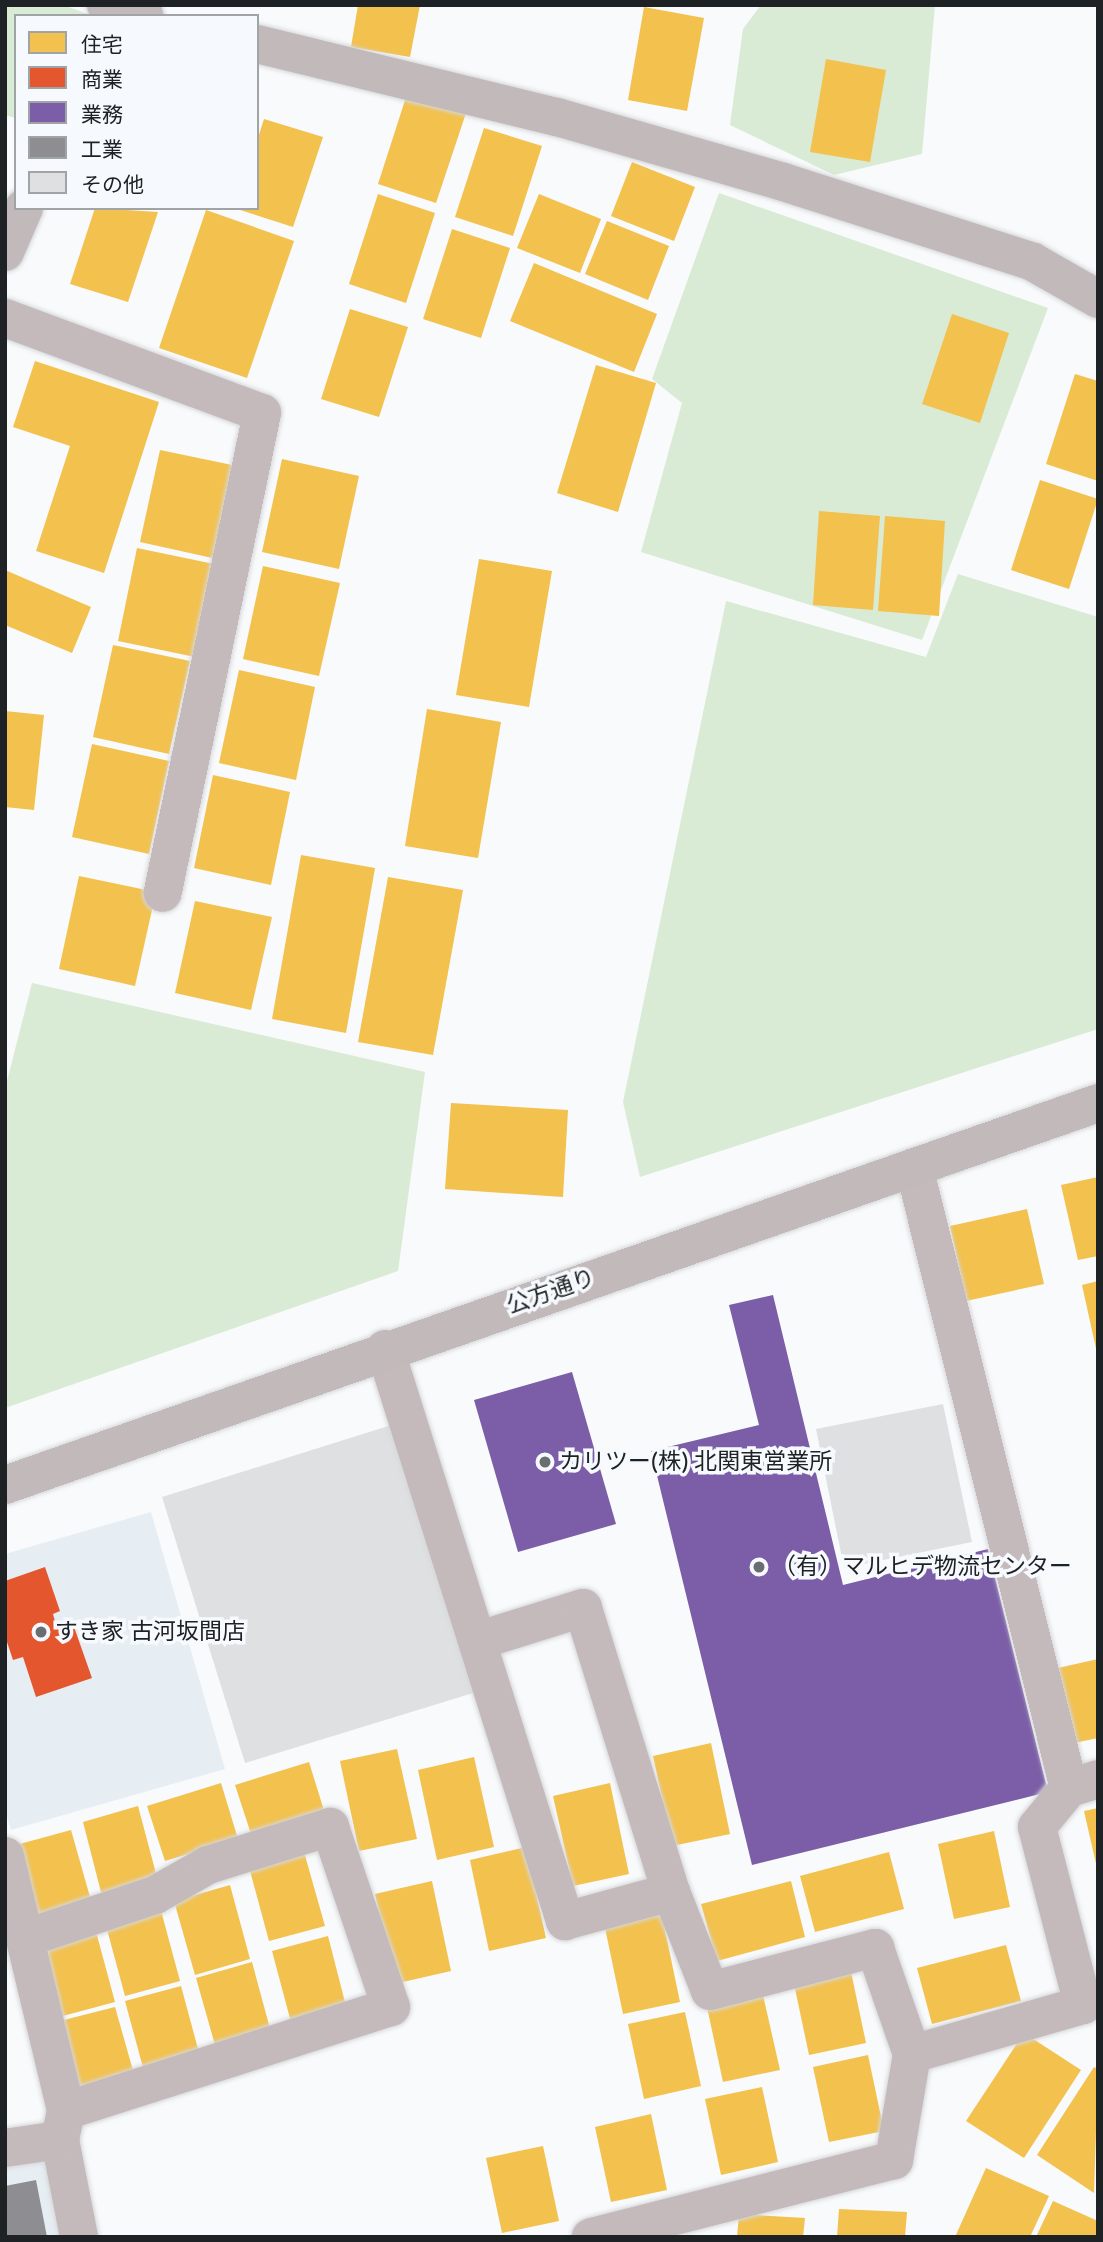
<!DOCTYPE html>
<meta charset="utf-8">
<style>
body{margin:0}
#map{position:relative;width:1103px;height:2242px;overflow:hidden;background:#f8fafc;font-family:"Varela Round","Noto Sans JP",sans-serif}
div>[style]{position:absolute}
.built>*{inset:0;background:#e7eef3}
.green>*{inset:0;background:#d9ebd4}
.homes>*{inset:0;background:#f2c14e}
.shops>*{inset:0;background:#e4572e}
.offices>*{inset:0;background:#7b5ea7}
.industry>*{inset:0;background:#8d8d92}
.building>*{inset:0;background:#dee0e2}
.roads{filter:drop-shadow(0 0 2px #d6d7d9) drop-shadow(0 0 2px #d6d7d9)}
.street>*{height:38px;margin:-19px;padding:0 19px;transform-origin:19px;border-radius:19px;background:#c4babc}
.secondary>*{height:38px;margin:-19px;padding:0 19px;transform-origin:19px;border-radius:19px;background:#c2b9bb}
.dots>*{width:19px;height:19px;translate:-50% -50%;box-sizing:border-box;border:4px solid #f6fafe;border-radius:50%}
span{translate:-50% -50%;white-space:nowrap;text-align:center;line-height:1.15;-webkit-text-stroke:7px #f6fafe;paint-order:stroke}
.street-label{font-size:23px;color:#1f2224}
.poi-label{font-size:23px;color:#1f2224}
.left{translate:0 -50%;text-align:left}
.frame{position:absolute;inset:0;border:7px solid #1f2224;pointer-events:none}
.legend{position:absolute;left:14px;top:14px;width:245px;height:196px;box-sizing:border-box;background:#f6fafe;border:2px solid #a0a4a7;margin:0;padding:9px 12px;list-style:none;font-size:21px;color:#1f2224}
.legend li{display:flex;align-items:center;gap:14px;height:35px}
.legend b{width:35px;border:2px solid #a0a4a7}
</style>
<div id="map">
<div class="built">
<i style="clip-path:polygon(151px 1512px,225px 1769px,11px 1830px,5px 1810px,5px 1554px)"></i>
<i style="clip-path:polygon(48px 2154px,63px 2237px,5px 2237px,5px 2161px)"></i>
</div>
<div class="green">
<i style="clip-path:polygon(5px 5px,63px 5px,91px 15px,16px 16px,16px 118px,5px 115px)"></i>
<i style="clip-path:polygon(761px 5px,935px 5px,922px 154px,834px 175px,730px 125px,743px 29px)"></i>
<i style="clip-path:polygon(719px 193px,1048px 308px,922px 640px,641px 552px,682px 403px,652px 379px)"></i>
<i style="clip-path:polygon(958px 574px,1098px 617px,1098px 1029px,640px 1177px,623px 1102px,726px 601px,926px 657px)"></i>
<i style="clip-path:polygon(32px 983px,425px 1072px,398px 1271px,5px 1408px,5px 1089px)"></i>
</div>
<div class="homes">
<i style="clip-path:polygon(358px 5px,420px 5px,410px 57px,351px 47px)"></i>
<i style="clip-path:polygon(644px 7px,704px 18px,687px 111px,628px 100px)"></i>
<i style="clip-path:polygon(826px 59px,886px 70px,870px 162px,810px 152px)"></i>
<i style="clip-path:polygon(407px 94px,466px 113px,436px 203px,378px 184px)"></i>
<i style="clip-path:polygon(264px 119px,323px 137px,293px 227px,237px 209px,257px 208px,257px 141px)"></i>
<i style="clip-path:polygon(484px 128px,542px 146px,513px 236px,455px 217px)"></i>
<i style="clip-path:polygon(632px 162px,695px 187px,674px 241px,611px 216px)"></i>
<i style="clip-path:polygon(378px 194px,435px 213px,406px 303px,349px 284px)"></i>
<i style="clip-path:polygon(539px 194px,601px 219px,580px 273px,517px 248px)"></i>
<i style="clip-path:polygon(95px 208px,158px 212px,128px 302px,70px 284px)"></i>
<i style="clip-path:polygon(206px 210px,294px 241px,247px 378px,159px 348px)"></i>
<i style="clip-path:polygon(607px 221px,669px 246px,648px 300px,585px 274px)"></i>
<i style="clip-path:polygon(452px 229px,510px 248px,481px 338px,423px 319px)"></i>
<i style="clip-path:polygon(534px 263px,657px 314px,634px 372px,510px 321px)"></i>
<i style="clip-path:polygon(350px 309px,408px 327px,379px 417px,321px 399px)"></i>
<i style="clip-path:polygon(952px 314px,1009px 333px,980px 423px,922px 404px)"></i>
<i style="clip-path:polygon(35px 361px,159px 402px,104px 573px,36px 551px,70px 446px,13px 427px)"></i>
<i style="clip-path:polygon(596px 365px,656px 383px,618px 512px,557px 493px)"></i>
<i style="clip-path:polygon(1075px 374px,1098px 381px,1098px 481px,1046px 464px)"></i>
<i style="clip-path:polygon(160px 450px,237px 466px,217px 559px,140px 542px)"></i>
<i style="clip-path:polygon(282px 459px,359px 476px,339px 569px,262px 552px)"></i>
<i style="clip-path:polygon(1040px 480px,1098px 499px,1069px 589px,1011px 570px)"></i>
<i style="clip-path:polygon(819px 511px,880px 516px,873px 610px,813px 605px)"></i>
<i style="clip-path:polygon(885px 516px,945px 521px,939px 616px,878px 611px)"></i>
<i style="clip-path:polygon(137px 548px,214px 564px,195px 657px,118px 641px)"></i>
<i style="clip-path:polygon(479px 559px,552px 571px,529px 707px,456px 695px)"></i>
<i style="clip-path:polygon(263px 566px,340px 583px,319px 676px,243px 659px)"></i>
<i style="clip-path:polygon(5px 570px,91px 607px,72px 653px,5px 625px)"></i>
<i style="clip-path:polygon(113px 645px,190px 661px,169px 754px,93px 737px)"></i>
<i style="clip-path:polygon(239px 670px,315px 687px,296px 780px,219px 763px)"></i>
<i style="clip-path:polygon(427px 709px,501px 722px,478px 858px,405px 846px)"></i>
<i style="clip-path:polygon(5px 711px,44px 715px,34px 810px,5px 807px)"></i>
<i style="clip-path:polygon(92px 744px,169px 761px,149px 854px,72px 837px)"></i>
<i style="clip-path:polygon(213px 775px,290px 792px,271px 885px,194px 868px)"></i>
<i style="clip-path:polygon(301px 855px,375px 868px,346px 1033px,272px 1019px)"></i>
<i style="clip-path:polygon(79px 876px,156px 892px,135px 986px,59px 969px)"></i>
<i style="clip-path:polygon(388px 877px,463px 890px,433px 1055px,358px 1042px)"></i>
<i style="clip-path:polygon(195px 901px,272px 917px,251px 1010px,175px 993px)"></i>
<i style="clip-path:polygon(451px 1103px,568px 1110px,563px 1197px,445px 1189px)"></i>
<i style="clip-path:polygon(1098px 1177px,1098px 1256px,1078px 1260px,1061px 1185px)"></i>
<i style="clip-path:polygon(1027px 1209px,1044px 1284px,966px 1301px,950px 1226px)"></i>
<i style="clip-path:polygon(1098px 1281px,1098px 1353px,1097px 1353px,1082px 1285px)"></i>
<i style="clip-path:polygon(1098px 1659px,1098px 1738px,1074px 1743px,1058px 1668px)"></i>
<i style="clip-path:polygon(711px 1743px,730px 1834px,672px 1846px,653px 1756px)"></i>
<i style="clip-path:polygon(397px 1749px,417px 1839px,359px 1851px,340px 1761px)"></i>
<i style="clip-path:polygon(474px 1757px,494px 1847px,437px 1860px,418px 1770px)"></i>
<i style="clip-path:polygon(309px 1762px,326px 1817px,253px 1840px,235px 1785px)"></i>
<i style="clip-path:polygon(221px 1783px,238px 1839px,165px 1861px,147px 1806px)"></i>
<i style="clip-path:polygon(610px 1783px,629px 1874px,573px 1886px,553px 1796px)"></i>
<i style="clip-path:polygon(138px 1806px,158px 1881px,102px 1896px,83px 1822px)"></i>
<i style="clip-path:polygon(1098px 1808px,1098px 1868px,1097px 1868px,1084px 1811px)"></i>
<i style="clip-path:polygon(71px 1830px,92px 1904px,36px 1919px,16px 1845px)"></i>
<i style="clip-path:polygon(994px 1831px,1010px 1907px,954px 1919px,938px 1844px)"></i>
<i style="clip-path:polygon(526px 1847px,546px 1938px,489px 1951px,470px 1860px)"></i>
<i style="clip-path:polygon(304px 1852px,325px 1926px,269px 1941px,249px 1867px)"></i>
<i style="clip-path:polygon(889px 1852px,904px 1909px,815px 1932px,800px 1876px)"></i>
<i style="clip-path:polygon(432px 1881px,451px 1971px,394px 1984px,375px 1894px)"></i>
<i style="clip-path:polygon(791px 1881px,805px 1937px,717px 1961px,701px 1904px)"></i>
<i style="clip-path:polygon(230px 1885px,250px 1959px,195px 1975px,174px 1901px)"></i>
<i style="clip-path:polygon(160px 1907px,180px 1981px,125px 1996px,105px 1922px)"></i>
<i style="clip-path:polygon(661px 1911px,680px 2002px,623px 2014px,604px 1923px)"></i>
<i style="clip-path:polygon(95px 1928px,115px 2002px,59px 2017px,39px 1943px)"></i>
<i style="clip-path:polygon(328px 1936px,347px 2010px,292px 2026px,272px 1951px)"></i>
<i style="clip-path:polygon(1006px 1945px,1021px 2001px,932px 2024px,917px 1968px)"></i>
<i style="clip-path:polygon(252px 1962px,272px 2036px,217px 2052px,196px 1978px)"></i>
<i style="clip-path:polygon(850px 1967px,866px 2043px,809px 2055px,793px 1979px)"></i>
<i style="clip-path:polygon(181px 1986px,201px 2060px,145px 2075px,125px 2001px)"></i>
<i style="clip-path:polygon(763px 1995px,780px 2070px,723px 2082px,707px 2007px)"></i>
<i style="clip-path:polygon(115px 2007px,136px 2081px,80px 2096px,60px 2021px)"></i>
<i style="clip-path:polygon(685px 2012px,701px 2086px,644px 2099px,628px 2024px)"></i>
<i style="clip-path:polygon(1024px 2033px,1081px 2070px,1024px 2158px,966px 2121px)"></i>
<i style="clip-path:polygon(868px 2055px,884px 2131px,829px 2142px,813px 2067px)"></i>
<i style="clip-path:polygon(1094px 2067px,1098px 2069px,1094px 2193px,1037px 2155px)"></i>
<i style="clip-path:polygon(762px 2087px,778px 2162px,721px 2175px,705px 2099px)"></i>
<i style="clip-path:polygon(651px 2114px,667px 2190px,611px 2202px,595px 2127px)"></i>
<i style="clip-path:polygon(543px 2146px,559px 2221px,502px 2233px,486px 2158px)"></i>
<i style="clip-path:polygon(986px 2168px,1049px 2196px,1030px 2237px,955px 2237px)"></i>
<i style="clip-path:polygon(1053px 2201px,1098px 2221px,1098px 2237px,1036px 2237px)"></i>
<i style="clip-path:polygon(839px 2209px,907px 2212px,905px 2237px,837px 2237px)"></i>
<i style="clip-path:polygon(739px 2214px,805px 2218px,803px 2237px,737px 2237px)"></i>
</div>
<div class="shops">
<i style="clip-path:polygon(45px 1567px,60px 1611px,53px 1614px,57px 1629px,73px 1624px,92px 1678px,36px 1697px,23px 1657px,13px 1660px,5px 1636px,5px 1581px)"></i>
</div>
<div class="offices">
<i style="clip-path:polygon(773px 1295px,843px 1585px,988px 1549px,1048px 1792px,752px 1865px,651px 1451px,759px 1425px,729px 1305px)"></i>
<i style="clip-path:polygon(572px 1372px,616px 1524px,518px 1552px,474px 1400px)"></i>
</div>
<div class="industry">
<i style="clip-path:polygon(36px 2180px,47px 2237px,5px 2237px,5px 2186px)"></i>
</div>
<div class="building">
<i style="clip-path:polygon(943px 1404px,972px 1542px,844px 1568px,816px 1429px)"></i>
<i style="clip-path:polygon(401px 1422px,483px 1690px,245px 1763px,162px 1497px)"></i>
</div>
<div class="roads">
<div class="street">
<i style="left:5px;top:318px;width:274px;rotate:20.3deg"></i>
<i style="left:262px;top:413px;width:490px;rotate:101.7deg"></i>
<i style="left:914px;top:1167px;width:640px;rotate:75.99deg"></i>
<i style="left:385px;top:1349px;width:600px;rotate:72.53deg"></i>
<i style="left:565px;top:1921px;width:110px;rotate:-15.3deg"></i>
<i style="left:671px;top:1892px;width:106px;rotate:68.5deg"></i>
<i style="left:710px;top:1991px;width:171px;rotate:-14.6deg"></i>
<i style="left:875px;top:1948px;width:112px;rotate:70.8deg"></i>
<i style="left:912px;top:2054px;width:108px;rotate:99.6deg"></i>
<i style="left:894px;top:2160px;width:313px;rotate:165.7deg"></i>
<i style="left:480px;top:1640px;width:108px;rotate:-17.3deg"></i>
<i style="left:583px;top:1608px;width:297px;rotate:72.8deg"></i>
<i style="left:5px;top:1856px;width:262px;rotate:76.5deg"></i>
<i style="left:66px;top:2111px;width:30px;rotate:102deg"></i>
<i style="left:60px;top:2140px;width:99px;rotate:78.9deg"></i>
<i style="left:26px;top:1938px;width:136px;rotate:-18.4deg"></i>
<i style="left:155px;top:1895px;width:61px;rotate:-29.5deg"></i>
<i style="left:208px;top:1865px;width:128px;rotate:-17.3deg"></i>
<i style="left:330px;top:1827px;width:190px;rotate:71.3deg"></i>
<i style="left:391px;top:2007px;width:341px;rotate:162.3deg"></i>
<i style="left:912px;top:2054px;width:178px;rotate:-16deg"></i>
<i style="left:1083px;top:2005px;width:184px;rotate:-104.5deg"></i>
<i style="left:1037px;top:1827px;width:50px;rotate:-50.6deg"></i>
<i style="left:1069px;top:1788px;width:30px;rotate:-17deg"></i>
<i style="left:5px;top:2148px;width:56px;rotate:-8.3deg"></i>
</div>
<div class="secondary">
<i style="left:106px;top:5px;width:40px;rotate:16deg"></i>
<i style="left:257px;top:44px;width:309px;rotate:13.7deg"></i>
<i style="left:557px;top:117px;width:235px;rotate:16deg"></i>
<i style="left:783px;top:182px;width:262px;rotate:17.7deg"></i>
<i style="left:1033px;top:262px;width:75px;rotate:29.6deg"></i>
<i style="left:5px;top:252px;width:48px;rotate:-66.6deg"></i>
<i style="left:5px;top:1485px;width:1158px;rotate:-19.26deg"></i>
</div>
</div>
<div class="dots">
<i style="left:545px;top:1462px;background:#6b6e70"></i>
<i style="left:759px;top:1567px;background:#6b6e70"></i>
<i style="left:41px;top:1632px;background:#6b6e70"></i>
</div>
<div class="street-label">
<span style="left:551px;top:1292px;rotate:-19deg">公方通り</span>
</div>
<div class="poi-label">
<span class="left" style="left:559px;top:1462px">カリツー(株) 北関東営業所</span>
<span class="left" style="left:773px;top:1567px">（有）マルヒデ物流センター</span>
<span class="left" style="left:55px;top:1632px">すき家 古河坂間店</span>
</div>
<div class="frame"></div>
<ul class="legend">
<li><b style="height:19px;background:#f2c14e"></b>住宅</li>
<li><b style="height:19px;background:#e4572e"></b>商業</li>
<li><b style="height:19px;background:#7b5ea7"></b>業務</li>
<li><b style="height:19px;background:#8d8d92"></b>工業</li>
<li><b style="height:19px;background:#dee0e2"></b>その他</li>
</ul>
</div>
